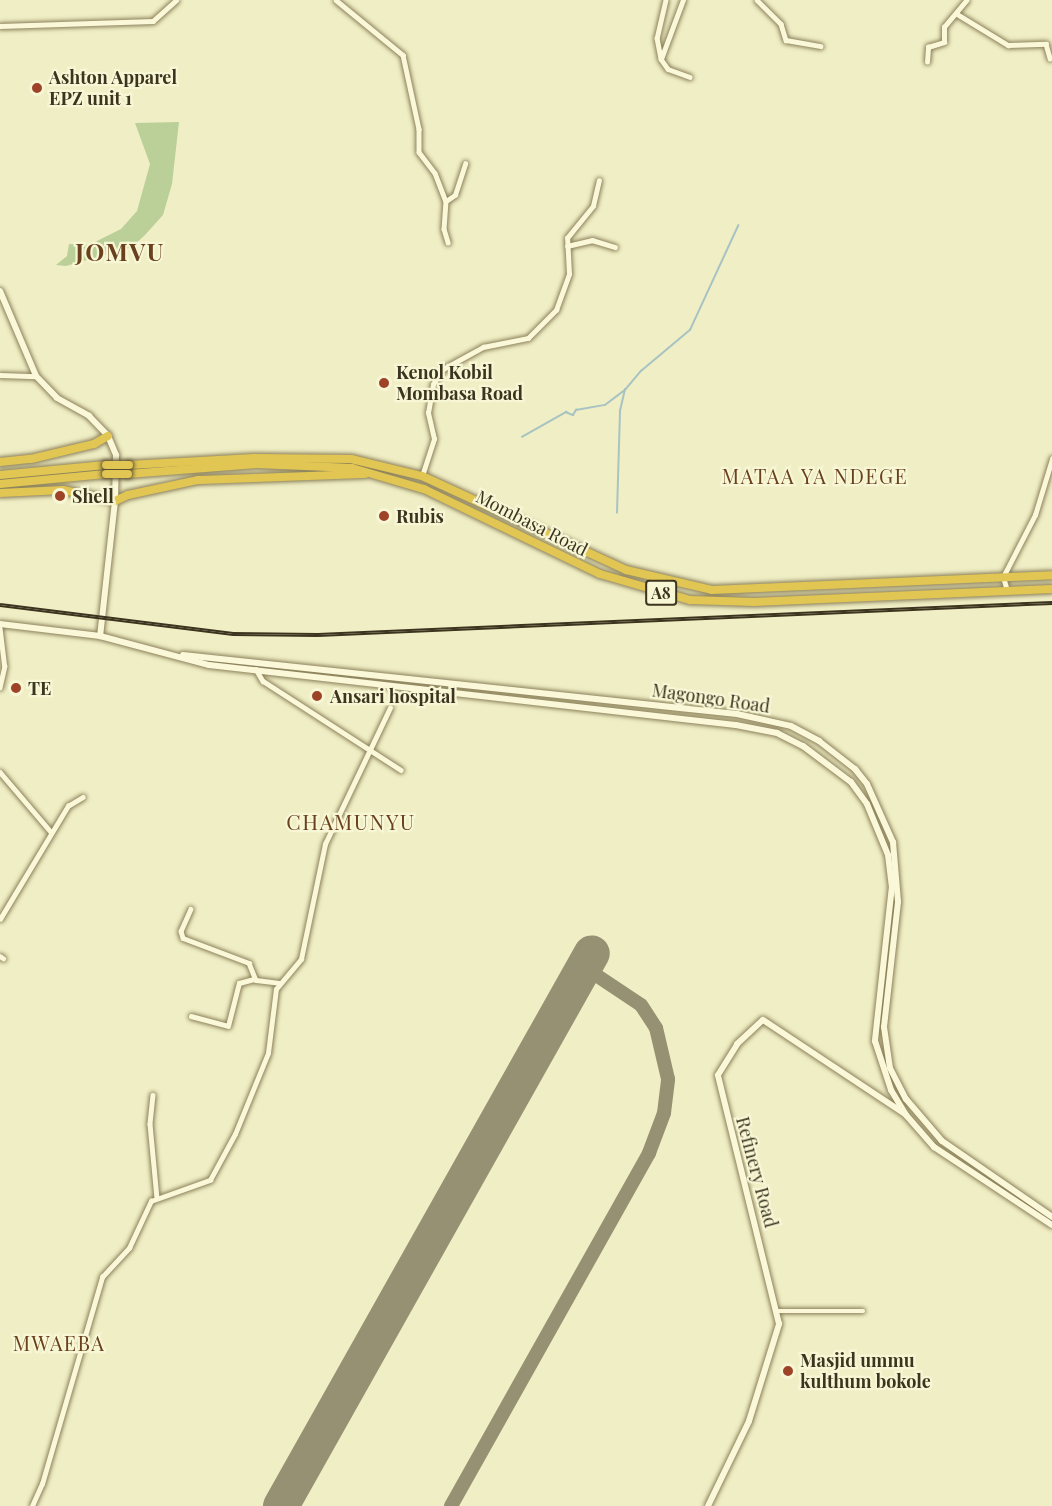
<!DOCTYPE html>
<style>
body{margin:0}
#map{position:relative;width:1052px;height:1506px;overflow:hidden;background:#f0eec5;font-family:"Playfair Display",serif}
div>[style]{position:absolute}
.green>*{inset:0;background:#bbcf99}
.stream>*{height:1.5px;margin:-0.75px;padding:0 0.75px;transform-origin:0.75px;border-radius:0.75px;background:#a7c3c2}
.taxiway>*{height:14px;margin:-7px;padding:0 7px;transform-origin:7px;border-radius:7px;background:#969172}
.runway>*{height:36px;margin:-18px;padding:0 18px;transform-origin:18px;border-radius:18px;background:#969172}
.roads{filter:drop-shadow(0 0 2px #8c815a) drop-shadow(0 0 2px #8c815a)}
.street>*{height:4.5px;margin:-2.25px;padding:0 2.25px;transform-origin:2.25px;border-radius:2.25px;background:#faf8d9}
.secondary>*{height:6px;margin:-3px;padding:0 3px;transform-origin:3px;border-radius:3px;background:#faf8d9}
.highway>*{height:8px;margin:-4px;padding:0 4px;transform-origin:4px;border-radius:4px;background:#e1c654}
.rail>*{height:4px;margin-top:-2px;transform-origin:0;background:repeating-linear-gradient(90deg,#f7f6d5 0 4.5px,#3c341f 0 9px);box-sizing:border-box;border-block:2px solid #3c341f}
.bridges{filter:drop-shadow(0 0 2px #5a4d2f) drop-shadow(0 0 2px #5a4d2f)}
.highway-bridge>*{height:8px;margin:-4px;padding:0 4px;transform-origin:4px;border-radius:4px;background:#e1c654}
.dots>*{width:16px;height:16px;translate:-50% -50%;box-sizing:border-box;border:3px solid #f7f6d5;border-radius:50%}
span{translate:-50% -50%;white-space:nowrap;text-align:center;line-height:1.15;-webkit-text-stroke:4.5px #f7f6d5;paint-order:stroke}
.shield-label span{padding:2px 4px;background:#f7f6d5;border:2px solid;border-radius:4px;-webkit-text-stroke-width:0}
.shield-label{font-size:16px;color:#3c341f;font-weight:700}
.poi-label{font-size:18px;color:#3c341f;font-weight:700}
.left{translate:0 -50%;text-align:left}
.street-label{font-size:18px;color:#3c341f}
.neighbourhood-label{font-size:20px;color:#6a401d;letter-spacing:1.5px}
.quarter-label{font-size:21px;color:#6a401d;letter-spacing:1.5px}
.district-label{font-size:24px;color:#6a401d;font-weight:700;letter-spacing:1.5px}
</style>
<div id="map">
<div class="green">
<i style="clip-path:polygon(179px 122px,172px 184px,163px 215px,145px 235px,132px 247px,66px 266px,56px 265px,67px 256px,69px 244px,89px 245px,121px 229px,137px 211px,150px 164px,135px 123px)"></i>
</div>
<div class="stream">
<i style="left:522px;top:437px;width:51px;rotate:-29.6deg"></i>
<i style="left:566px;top:412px;width:8px;rotate:23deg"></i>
<i style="left:573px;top:415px;width:6px;rotate:-59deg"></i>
<i style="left:576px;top:410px;width:29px;rotate:-10deg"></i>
<i style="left:605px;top:405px;width:25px;rotate:-37deg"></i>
<i style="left:617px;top:513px;width:102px;rotate:-88.3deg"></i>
<i style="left:620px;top:411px;width:22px;rotate:-77deg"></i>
<i style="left:625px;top:390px;width:25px;rotate:-50deg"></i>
<i style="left:641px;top:371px;width:64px;rotate:-39.9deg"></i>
<i style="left:690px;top:330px;width:115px;rotate:-65.2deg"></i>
</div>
<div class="taxiway">
<i style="left:289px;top:1492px;width:14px;rotate:86deg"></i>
<i style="left:451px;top:1506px;width:405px;rotate:-60.7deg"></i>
<i style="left:649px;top:1153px;width:43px;rotate:-69.4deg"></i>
<i style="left:664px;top:1113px;width:34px;rotate:-83deg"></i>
<i style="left:668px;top:1079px;width:52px;rotate:-103.2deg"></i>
<i style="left:656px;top:1028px;width:27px;rotate:-123deg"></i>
<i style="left:641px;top:1005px;width:69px;rotate:-146.3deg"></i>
</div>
<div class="runway">
<i style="left:281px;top:1506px;width:634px;rotate:-60.65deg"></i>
</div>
<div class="roads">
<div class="street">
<i style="left:336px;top:0;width:87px;rotate:39.4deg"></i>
<i style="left:403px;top:55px;width:76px;rotate:77.8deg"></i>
<i style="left:419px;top:129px;width:23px;rotate:90deg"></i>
<i style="left:419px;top:152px;width:26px;rotate:53deg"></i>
<i style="left:435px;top:173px;width:30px;rotate:69deg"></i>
<i style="left:446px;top:201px;width:28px;rotate:94deg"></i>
<i style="left:444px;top:229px;width:14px;rotate:73deg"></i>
<i style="left:666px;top:0;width:39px;rotate:103deg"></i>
<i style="left:657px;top:38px;width:21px;rotate:79deg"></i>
<i style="left:661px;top:59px;width:12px;rotate:55deg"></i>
<i style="left:668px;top:69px;width:23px;rotate:20deg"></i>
<i style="left:757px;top:0;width:34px;rotate:45deg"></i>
<i style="left:781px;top:24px;width:17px;rotate:73deg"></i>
<i style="left:786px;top:40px;width:35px;rotate:10deg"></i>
<i style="left:957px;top:14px;width:60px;rotate:31.3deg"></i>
<i style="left:1008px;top:45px;width:38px;rotate:-2deg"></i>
<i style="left:1046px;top:44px;width:15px;rotate:74deg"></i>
<i style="left:0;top:26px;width:153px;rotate:-1.9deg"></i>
<i style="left:153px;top:21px;width:31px;rotate:-42deg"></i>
<i style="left:661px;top:59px;width:63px;rotate:-69.6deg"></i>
<i style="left:927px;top:62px;width:15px;rotate:-86deg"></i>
<i style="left:928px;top:47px;width:17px;rotate:-17deg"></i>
<i style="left:944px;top:42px;width:15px;rotate:-90deg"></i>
<i style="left:944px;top:27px;width:35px;rotate:-50deg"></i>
<i style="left:446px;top:201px;width:11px;rotate:-34deg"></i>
<i style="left:455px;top:195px;width:33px;rotate:-72deg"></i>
<i style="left:567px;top:246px;width:26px;rotate:-13deg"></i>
<i style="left:592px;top:240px;width:24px;rotate:17deg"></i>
<i style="left:0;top:375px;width:36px;rotate:2deg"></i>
<i style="left:422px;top:476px;width:39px;rotate:-72deg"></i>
<i style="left:434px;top:439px;width:27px;rotate:-103deg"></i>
<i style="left:428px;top:413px;width:29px;rotate:-80deg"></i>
<i style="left:433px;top:384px;width:18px;rotate:-56deg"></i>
<i style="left:443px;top:369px;width:46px;rotate:-28.8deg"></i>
<i style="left:483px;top:347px;width:46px;rotate:-11.3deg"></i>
<i style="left:528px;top:338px;width:40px;rotate:-45deg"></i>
<i style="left:556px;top:310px;width:38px;rotate:-70deg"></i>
<i style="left:569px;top:274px;width:36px;rotate:-93deg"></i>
<i style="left:567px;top:238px;width:41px;rotate:-50.9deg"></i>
<i style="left:593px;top:206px;width:26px;rotate:-77deg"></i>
<i style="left:1007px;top:591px;width:15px;rotate:-106deg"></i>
<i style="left:1003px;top:577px;width:70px;rotate:-62.7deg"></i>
<i style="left:1035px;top:515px;width:59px;rotate:-73.1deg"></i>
<i style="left:0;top:628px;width:38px;rotate:83deg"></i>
<i style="left:5px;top:666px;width:22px;rotate:103deg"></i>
<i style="left:256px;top:669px;width:14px;rotate:60deg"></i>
<i style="left:263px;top:681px;width:164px;rotate:32.8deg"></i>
<i style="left:0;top:772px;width:79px;rotate:49.6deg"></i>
<i style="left:191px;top:909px;width:24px;rotate:114deg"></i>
<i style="left:181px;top:931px;width:7px;rotate:74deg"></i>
<i style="left:183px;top:938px;width:71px;rotate:20.7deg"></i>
<i style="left:249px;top:963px;width:18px;rotate:68deg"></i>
<i style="left:256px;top:980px;width:23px;rotate:7deg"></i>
<i style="left:0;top:919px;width:132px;rotate:-59deg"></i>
<i style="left:68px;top:806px;width:17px;rotate:-31deg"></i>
<i style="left:0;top:956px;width:4px;rotate:34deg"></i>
<i style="left:191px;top:1016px;width:38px;rotate:15deg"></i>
<i style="left:228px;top:1026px;width:44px;rotate:-75.7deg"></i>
<i style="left:239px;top:983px;width:16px;rotate:-15deg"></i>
<i style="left:153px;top:1095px;width:29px;rotate:96deg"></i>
<i style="left:150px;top:1124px;width:74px;rotate:84.6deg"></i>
<i style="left:778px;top:1311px;width:85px"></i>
<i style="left:32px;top:1506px;width:24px;rotate:-66deg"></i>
<i style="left:42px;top:1484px;width:216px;rotate:-73.8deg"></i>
<i style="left:102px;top:1277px;width:40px;rotate:-47deg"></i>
<i style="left:129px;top:1248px;width:52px;rotate:-64.9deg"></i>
<i style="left:151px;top:1201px;width:63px;rotate:-19.6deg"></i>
<i style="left:210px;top:1180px;width:52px;rotate:-61.5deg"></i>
<i style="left:235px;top:1134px;width:87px;rotate:-67.8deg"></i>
<i style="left:268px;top:1053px;width:64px;rotate:-82.9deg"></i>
<i style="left:276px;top:989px;width:39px;rotate:-50deg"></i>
<i style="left:301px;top:959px;width:117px;rotate:-78.2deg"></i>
<i style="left:325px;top:844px;width:151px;rotate:-64.5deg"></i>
</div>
<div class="secondary">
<i style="left:0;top:291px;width:92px;rotate:67deg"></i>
<i style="left:36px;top:376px;width:30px;rotate:46deg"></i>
<i style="left:57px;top:398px;width:37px;rotate:29deg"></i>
<i style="left:89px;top:416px;width:28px;rotate:46deg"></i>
<i style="left:108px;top:436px;width:21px;rotate:67deg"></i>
<i style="left:116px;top:455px;width:46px;rotate:91.2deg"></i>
<i style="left:115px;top:501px;width:136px;rotate:96.3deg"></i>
<i style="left:0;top:624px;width:101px;rotate:6.8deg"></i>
<i style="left:100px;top:636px;width:113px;rotate:14.9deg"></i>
<i style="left:209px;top:665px;width:530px;rotate:6.5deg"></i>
<i style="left:736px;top:725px;width:42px;rotate:11deg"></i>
<i style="left:777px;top:733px;width:29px;rotate:27deg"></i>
<i style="left:803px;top:746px;width:60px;rotate:36.9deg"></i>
<i style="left:851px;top:782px;width:27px;rotate:54deg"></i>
<i style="left:867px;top:804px;width:55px;rotate:67.6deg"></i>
<i style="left:888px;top:855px;width:31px;rotate:83deg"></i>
<i style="left:892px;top:886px;width:156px;rotate:96.3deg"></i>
<i style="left:875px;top:1041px;width:52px;rotate:71.9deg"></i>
<i style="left:891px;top:1090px;width:29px;rotate:59deg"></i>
<i style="left:906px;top:1115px;width:43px;rotate:48.8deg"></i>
<i style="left:934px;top:1147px;width:141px;rotate:33.5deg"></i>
<i style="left:183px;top:655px;width:557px;rotate:6.08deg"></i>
<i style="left:737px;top:714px;width:55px;rotate:12.5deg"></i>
<i style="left:791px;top:726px;width:32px;rotate:28deg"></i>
<i style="left:819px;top:741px;width:46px;rotate:37.9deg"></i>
<i style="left:855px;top:769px;width:19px;rotate:51deg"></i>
<i style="left:867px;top:784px;width:64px;rotate:65.9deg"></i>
<i style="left:893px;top:842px;width:60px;rotate:85.2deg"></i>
<i style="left:898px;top:902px;width:126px;rotate:96.4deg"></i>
<i style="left:884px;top:1027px;width:41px;rotate:81.7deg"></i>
<i style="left:890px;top:1068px;width:35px;rotate:63deg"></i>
<i style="left:906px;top:1099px;width:55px;rotate:49.4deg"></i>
<i style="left:942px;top:1141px;width:134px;rotate:34.6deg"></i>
<i style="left:708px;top:1506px;width:94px;rotate:-64.2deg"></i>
<i style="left:749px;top:1421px;width:102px;rotate:-72.8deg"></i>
<i style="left:779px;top:1324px;width:256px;rotate:-103.8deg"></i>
<i style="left:718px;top:1075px;width:36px;rotate:-58deg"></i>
<i style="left:737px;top:1044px;width:35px;rotate:-43deg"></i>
<i style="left:763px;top:1020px;width:170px;rotate:33.5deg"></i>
</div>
<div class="highway">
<i style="left:0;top:462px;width:31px;rotate:-6deg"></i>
<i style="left:31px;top:459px;width:65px;rotate:-13.4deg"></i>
<i style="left:94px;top:444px;width:16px;rotate:-30deg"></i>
<i style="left:129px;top:465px;width:125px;rotate:-3.2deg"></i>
<i style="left:254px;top:458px;width:97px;rotate:0.6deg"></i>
<i style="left:351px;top:459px;width:73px;rotate:13.5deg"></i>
<i style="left:422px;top:476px;width:225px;rotate:24.7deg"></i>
<i style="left:626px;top:570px;width:88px;rotate:13.1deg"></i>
<i style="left:712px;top:590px;width:340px;rotate:-2.5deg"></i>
<i style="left:128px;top:474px;width:129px;rotate:-4.4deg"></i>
<i style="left:257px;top:464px;width:95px;rotate:2.4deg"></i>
<i style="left:352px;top:468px;width:75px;rotate:16.3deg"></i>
<i style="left:424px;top:489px;width:195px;rotate:25.8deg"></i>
<i style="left:600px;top:574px;width:94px;rotate:16.1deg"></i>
<i style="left:690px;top:600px;width:64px;rotate:1.8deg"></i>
<i style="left:754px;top:602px;width:298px;rotate:-2.5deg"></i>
<i style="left:0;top:475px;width:106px;rotate:-5.4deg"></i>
<i style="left:0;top:484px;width:106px;rotate:-5.4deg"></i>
<i style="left:0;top:493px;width:63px;rotate:-2.7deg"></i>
<i style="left:63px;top:490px;width:53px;rotate:11.9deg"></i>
<i style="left:115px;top:501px;width:14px;rotate:-25deg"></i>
<i style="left:128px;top:495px;width:72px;rotate:-12.1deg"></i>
<i style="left:198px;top:480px;width:167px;rotate:-2.1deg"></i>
</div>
</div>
<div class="rail">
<i style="left:0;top:605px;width:235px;rotate:7.1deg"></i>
<i style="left:233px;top:634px;width:85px;rotate:0.7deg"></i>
<i style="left:318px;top:635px;width:735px;rotate:-2.5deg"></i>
</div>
<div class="bridges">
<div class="highway-bridge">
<i style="left:106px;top:465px;width:23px"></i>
<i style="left:106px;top:474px;width:22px"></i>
</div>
</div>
<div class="dots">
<i style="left:37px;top:88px;background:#9d4428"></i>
<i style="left:384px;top:383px;background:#9d4428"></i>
<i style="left:60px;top:496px;background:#9d4428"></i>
<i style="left:384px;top:516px;background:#9d4428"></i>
<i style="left:16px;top:688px;background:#9d4428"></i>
<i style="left:317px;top:696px;background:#9d4428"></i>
<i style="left:788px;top:1371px;background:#9d4428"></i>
</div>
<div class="shield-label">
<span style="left:661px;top:593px">A8</span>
</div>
<div class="poi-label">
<span class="left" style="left:49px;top:88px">Ashton Apparel<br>EPZ unit 1</span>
<span class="left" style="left:396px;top:383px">Kenol Kobil<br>Mombasa Road</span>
<span class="left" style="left:72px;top:496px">Shell</span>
<span class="left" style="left:396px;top:516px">Rubis</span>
<span class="left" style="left:28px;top:688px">TE</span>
<span class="left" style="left:330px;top:696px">Ansari hospital</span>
<span class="left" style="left:800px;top:1371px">Masjid ummu<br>kulthum bokole</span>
</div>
<div class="street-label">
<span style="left:532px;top:523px;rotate:27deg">Mombasa Road</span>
<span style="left:711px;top:698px;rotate:8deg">Magongo Road</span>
<span style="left:757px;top:1172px;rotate:75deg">Refinery Road</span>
</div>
<div class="neighbourhood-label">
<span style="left:815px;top:475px">MATAA YA NDEGE</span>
<span style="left:59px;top:1342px">MWAEBA</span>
</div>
<div class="quarter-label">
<span style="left:351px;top:821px">CHAMUNYU</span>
</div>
<div class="district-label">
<span style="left:120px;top:252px">JOMVU</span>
</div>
</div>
